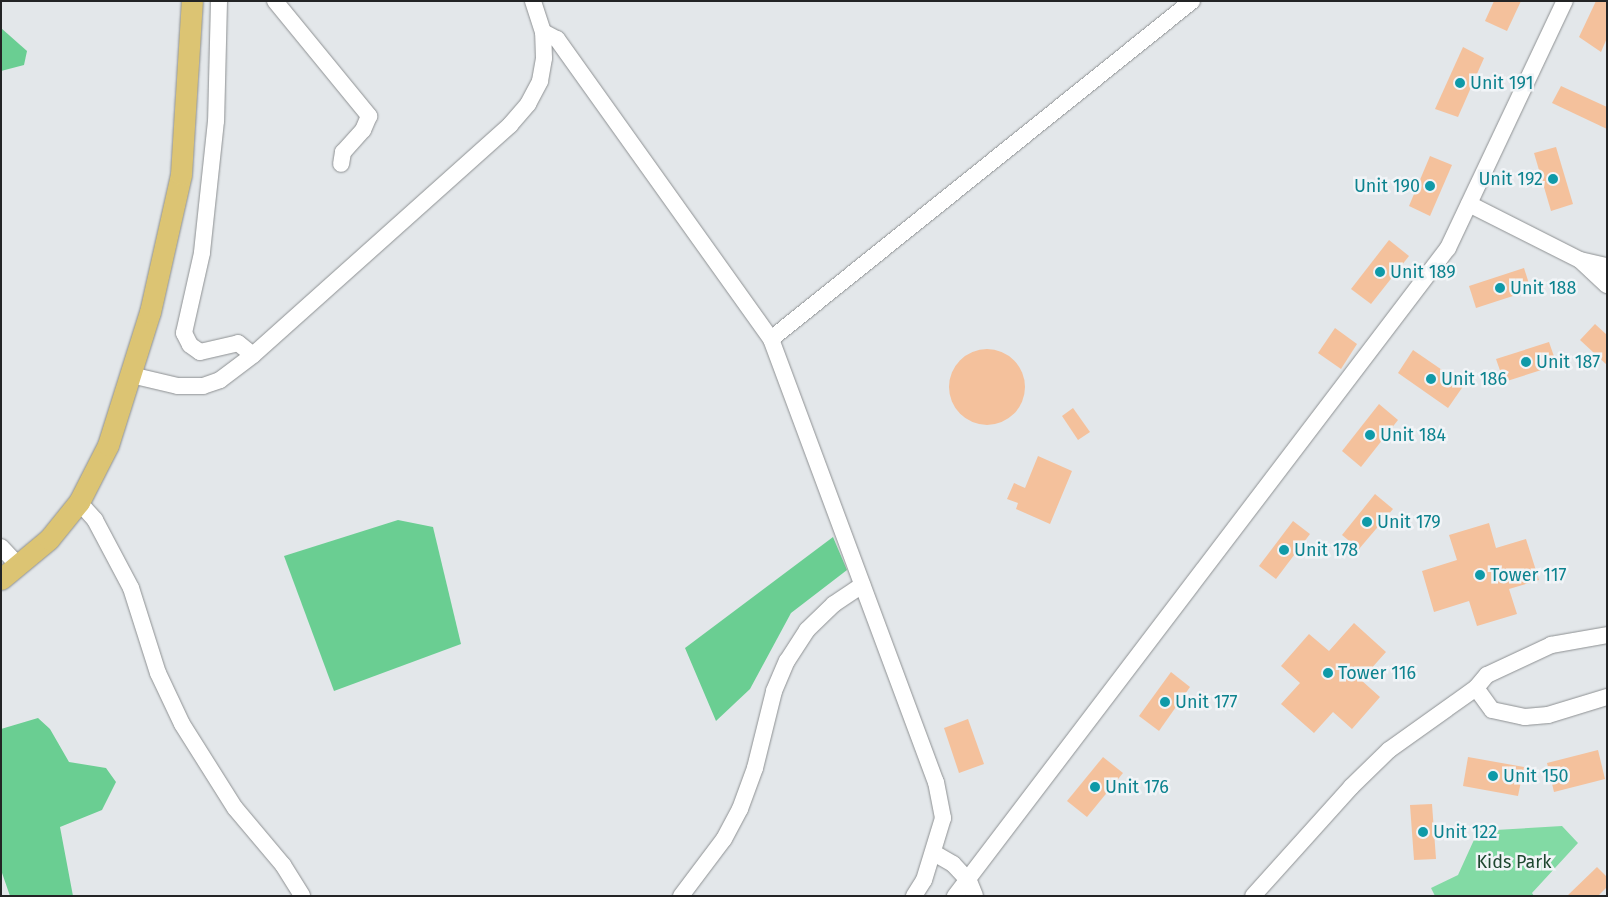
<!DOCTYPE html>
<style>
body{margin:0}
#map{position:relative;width:1608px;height:897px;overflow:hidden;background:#e3e7ea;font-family:"Fira Sans",sans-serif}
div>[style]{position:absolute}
.green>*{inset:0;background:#82daa4}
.forest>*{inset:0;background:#6ace92}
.building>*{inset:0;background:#f4c19c}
.round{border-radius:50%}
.roads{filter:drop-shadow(0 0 1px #8d9092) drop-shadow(0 0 1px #8d9092)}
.minor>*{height:16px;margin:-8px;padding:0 8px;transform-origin:8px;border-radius:8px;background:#fff}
.major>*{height:21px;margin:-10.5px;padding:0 10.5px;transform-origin:10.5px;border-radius:10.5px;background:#dcc473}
.dots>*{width:14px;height:14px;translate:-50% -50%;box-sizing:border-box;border:2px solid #f1f4f7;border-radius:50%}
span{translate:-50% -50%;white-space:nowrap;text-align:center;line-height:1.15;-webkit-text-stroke:5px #f1f4f7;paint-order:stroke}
.culture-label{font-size:18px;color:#0d838f}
.left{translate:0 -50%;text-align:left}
.right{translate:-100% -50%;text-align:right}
.park-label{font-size:18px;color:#1f4830}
.frame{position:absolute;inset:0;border:2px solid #232425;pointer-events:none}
</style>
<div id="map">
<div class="green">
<i style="clip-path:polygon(1562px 826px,1578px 843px,1532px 893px,1534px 896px,1435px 896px,1431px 888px,1458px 875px,1478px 831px)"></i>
</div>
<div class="forest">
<i style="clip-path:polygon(1px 28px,27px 51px,24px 65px,1px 71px)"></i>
<i style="clip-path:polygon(398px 520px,433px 527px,461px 644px,334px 691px,284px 556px)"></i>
<i style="clip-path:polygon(833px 537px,847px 570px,791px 613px,750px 689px,716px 721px,685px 648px)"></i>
<i style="clip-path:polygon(38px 718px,50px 729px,69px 762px,106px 768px,116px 782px,102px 810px,60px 827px,73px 896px,10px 896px,1px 870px,1px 729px)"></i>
</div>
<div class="building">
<i style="clip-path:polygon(1494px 1px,1521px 1px,1507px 31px,1485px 21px)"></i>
<i style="clip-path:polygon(1596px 1px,1607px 1px,1607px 38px,1601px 52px,1579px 37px)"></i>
<i style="clip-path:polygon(1463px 47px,1484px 58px,1458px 117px,1435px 109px)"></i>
<i style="clip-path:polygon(1561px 86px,1607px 107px,1607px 129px,1552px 103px)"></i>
<i style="clip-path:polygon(1556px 147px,1573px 204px,1551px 211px,1534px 153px)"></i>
<i style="clip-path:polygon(1430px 156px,1452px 165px,1430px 216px,1409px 206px)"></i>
<i style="clip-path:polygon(1389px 240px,1409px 256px,1371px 304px,1351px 289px)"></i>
<i style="clip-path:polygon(1524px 268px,1531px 290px,1476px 308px,1469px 286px)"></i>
<i style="clip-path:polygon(1595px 324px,1607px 335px,1607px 365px,1580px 340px)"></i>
<i style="clip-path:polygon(1335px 328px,1357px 344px,1341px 369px,1318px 353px)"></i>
<i style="clip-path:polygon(1549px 342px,1557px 365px,1504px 382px,1496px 359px)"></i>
<i class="round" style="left:949px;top:349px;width:76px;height:76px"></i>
<i style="clip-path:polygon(1413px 350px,1464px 385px,1448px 408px,1398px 373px)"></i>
<i style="clip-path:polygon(1379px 404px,1398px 420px,1361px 467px,1342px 451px)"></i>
<i style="clip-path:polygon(1073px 408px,1090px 432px,1078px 440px,1062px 416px)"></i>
<i style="clip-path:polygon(1038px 456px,1072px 471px,1050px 524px,1016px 509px,1018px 503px,1007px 499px,1014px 483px,1025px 488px)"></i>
<i style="clip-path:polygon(1375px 494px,1393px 509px,1359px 549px,1342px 535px)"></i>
<i style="clip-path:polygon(1293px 521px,1310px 534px,1276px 579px,1259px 566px)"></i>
<i style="clip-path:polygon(1489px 523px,1496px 548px,1526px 539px,1539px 580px,1509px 589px,1517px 614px,1477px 626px,1469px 601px,1434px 612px,1422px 571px,1457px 560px,1449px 535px)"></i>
<i style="clip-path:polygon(1354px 623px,1386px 652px,1361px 680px,1380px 697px,1352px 729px,1333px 712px,1314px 733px,1281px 704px,1300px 683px,1281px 666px,1309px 634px,1329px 651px)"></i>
<i style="clip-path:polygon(1171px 672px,1190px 687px,1159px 731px,1139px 716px)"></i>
<i style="clip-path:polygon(968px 719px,984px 764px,959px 773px,944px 728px)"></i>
<i style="clip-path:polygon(1598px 750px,1605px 779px,1554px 792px,1547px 763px)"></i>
<i style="clip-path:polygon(1103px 757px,1123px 773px,1087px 817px,1067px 801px)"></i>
<i style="clip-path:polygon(1468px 757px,1524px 767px,1518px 796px,1463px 786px)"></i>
<i style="clip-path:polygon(1432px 804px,1436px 859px,1414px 860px,1410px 805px)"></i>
<i style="clip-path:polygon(1597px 867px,1607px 877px,1607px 887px,1598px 896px,1567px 896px)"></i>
</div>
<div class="roads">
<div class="minor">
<i style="left:219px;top:1px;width:120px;rotate:91.4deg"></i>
<i style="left:216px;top:121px;width:133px;rotate:96.1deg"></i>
<i style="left:202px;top:253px;width:82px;rotate:102.7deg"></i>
<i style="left:184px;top:333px;width:13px;rotate:63deg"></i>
<i style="left:190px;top:345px;width:12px;rotate:35deg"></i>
<i style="left:200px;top:352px;width:39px;rotate:-13deg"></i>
<i style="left:238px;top:343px;width:19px;rotate:39deg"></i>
<i style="left:275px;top:1px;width:149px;rotate:50.7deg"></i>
<i style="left:369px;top:116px;width:15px;rotate:113deg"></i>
<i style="left:363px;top:130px;width:30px;rotate:132deg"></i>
<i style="left:343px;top:152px;width:12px;rotate:99deg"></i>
<i style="left:543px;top:32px;width:16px;rotate:27deg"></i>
<i style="left:557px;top:39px;width:369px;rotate:54.5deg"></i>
<i style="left:771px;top:339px;width:473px;rotate:69.6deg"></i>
<i style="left:936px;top:782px;width:37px;rotate:79deg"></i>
<i style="left:943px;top:818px;width:65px;rotate:107deg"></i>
<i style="left:924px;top:880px;width:19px;rotate:122deg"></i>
<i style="left:1469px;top:204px;width:124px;rotate:26.8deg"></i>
<i style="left:1580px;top:260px;width:28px;rotate:13deg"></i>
<i style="left:1582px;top:262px;width:34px;rotate:43deg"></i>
<i style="left:771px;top:339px;width:540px;rotate:-38.76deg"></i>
<i style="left:131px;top:375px;width:48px;rotate:13.2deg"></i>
<i style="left:178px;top:386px;width:25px"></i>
<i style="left:203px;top:386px;width:18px;rotate:-19deg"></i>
<i style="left:220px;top:380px;width:41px;rotate:-37.1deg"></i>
<i style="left:253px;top:355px;width:345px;rotate:-41.8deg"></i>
<i style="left:510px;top:125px;width:28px;rotate:-49deg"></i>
<i style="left:528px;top:104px;width:26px;rotate:-62deg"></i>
<i style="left:540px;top:81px;width:23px;rotate:-80deg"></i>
<i style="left:544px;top:58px;width:26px;rotate:-92deg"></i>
<i style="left:543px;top:32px;width:33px;rotate:-108deg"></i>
<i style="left:79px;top:502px;width:24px;rotate:48deg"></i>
<i style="left:95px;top:520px;width:77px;rotate:62.1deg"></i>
<i style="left:131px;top:588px;width:89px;rotate:72.4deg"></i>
<i style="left:158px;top:673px;width:56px;rotate:64.8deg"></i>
<i style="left:182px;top:724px;width:99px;rotate:57.8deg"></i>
<i style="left:235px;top:808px;width:75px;rotate:49.9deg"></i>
<i style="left:283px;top:865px;width:36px;rotate:58deg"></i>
<i style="left:1px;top:547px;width:25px;rotate:47deg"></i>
<i style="left:1476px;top:688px;width:27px;rotate:54deg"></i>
<i style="left:1492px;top:710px;width:34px;rotate:12deg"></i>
<i style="left:1525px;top:717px;width:23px;rotate:-5deg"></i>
<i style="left:1548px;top:715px;width:62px;rotate:-17deg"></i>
<i style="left:934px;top:853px;width:22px;rotate:30deg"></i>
<i style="left:953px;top:864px;width:23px;rotate:47deg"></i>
<i style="left:969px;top:881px;width:16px;rotate:68deg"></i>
<i style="left:681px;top:896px;width:71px;rotate:-53deg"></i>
<i style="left:724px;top:839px;width:34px;rotate:-62deg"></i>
<i style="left:740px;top:809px;width:44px;rotate:-69.9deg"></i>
<i style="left:755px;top:768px;width:79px;rotate:-76.1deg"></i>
<i style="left:774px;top:691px;width:33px;rotate:-67deg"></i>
<i style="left:787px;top:661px;width:37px;rotate:-57deg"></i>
<i style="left:807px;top:630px;width:37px;rotate:-44deg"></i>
<i style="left:834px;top:604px;width:34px;rotate:-34deg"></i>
<i style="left:955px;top:896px;width:814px;rotate:-52.74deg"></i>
<i style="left:1448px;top:248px;width:273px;rotate:-64.7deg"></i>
<i style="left:1253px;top:896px;width:147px;rotate:-48deg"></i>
<i style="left:1351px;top:787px;width:53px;rotate:-44.2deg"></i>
<i style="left:1389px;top:750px;width:107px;rotate:-35.5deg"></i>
<i style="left:1476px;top:688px;width:17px;rotate:-50deg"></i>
<i style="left:1487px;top:675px;width:71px;rotate:-25.1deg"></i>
<i style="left:1551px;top:645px;width:57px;rotate:-10.1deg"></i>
</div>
<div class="major">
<i style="left:1px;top:579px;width:62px;rotate:-39.8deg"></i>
<i style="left:49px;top:539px;width:48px;rotate:-51deg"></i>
<i style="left:79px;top:502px;width:64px;rotate:-63deg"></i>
<i style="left:108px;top:445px;width:139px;rotate:-72.5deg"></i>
<i style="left:150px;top:312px;width:141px;rotate:-77.3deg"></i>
<i style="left:181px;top:174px;width:173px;rotate:-86.4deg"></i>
</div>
</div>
<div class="dots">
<i style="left:1460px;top:83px;background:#0f9aa8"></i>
<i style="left:1553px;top:179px;background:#0f9aa8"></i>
<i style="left:1430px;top:186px;background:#0f9aa8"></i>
<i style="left:1380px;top:272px;background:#0f9aa8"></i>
<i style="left:1500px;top:288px;background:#0f9aa8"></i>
<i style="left:1526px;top:362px;background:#0f9aa8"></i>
<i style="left:1431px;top:379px;background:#0f9aa8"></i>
<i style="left:1370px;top:435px;background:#0f9aa8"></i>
<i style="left:1367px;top:522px;background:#0f9aa8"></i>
<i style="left:1284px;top:550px;background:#0f9aa8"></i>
<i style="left:1480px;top:575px;background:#0f9aa8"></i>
<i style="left:1328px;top:673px;background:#0f9aa8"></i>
<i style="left:1165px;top:702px;background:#0f9aa8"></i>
<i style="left:1493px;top:776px;background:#0f9aa8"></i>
<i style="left:1095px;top:787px;background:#0f9aa8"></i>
<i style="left:1423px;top:832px;background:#0f9aa8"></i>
</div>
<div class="culture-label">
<span class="left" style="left:1470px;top:83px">Unit 191</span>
<span class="right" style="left:1543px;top:179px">Unit 192</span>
<span class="right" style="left:1420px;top:186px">Unit 190</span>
<span class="left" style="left:1390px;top:272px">Unit 189</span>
<span class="left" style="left:1510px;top:288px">Unit 188</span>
<span class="left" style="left:1536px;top:362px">Unit 187</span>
<span class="left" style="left:1441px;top:379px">Unit 186</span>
<span class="left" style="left:1380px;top:435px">Unit 184</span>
<span class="left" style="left:1377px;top:522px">Unit 179</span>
<span class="left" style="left:1294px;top:550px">Unit 178</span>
<span class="left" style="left:1490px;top:575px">Tower 117</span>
<span class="left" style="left:1338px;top:673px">Tower 116</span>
<span class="left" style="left:1175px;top:702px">Unit 177</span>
<span class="left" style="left:1503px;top:776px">Unit 150</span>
<span class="left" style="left:1105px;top:787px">Unit 176</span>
<span class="left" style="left:1433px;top:832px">Unit 122</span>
</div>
<div class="park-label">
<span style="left:1514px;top:862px">Kids Park</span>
</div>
<div class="frame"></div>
</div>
